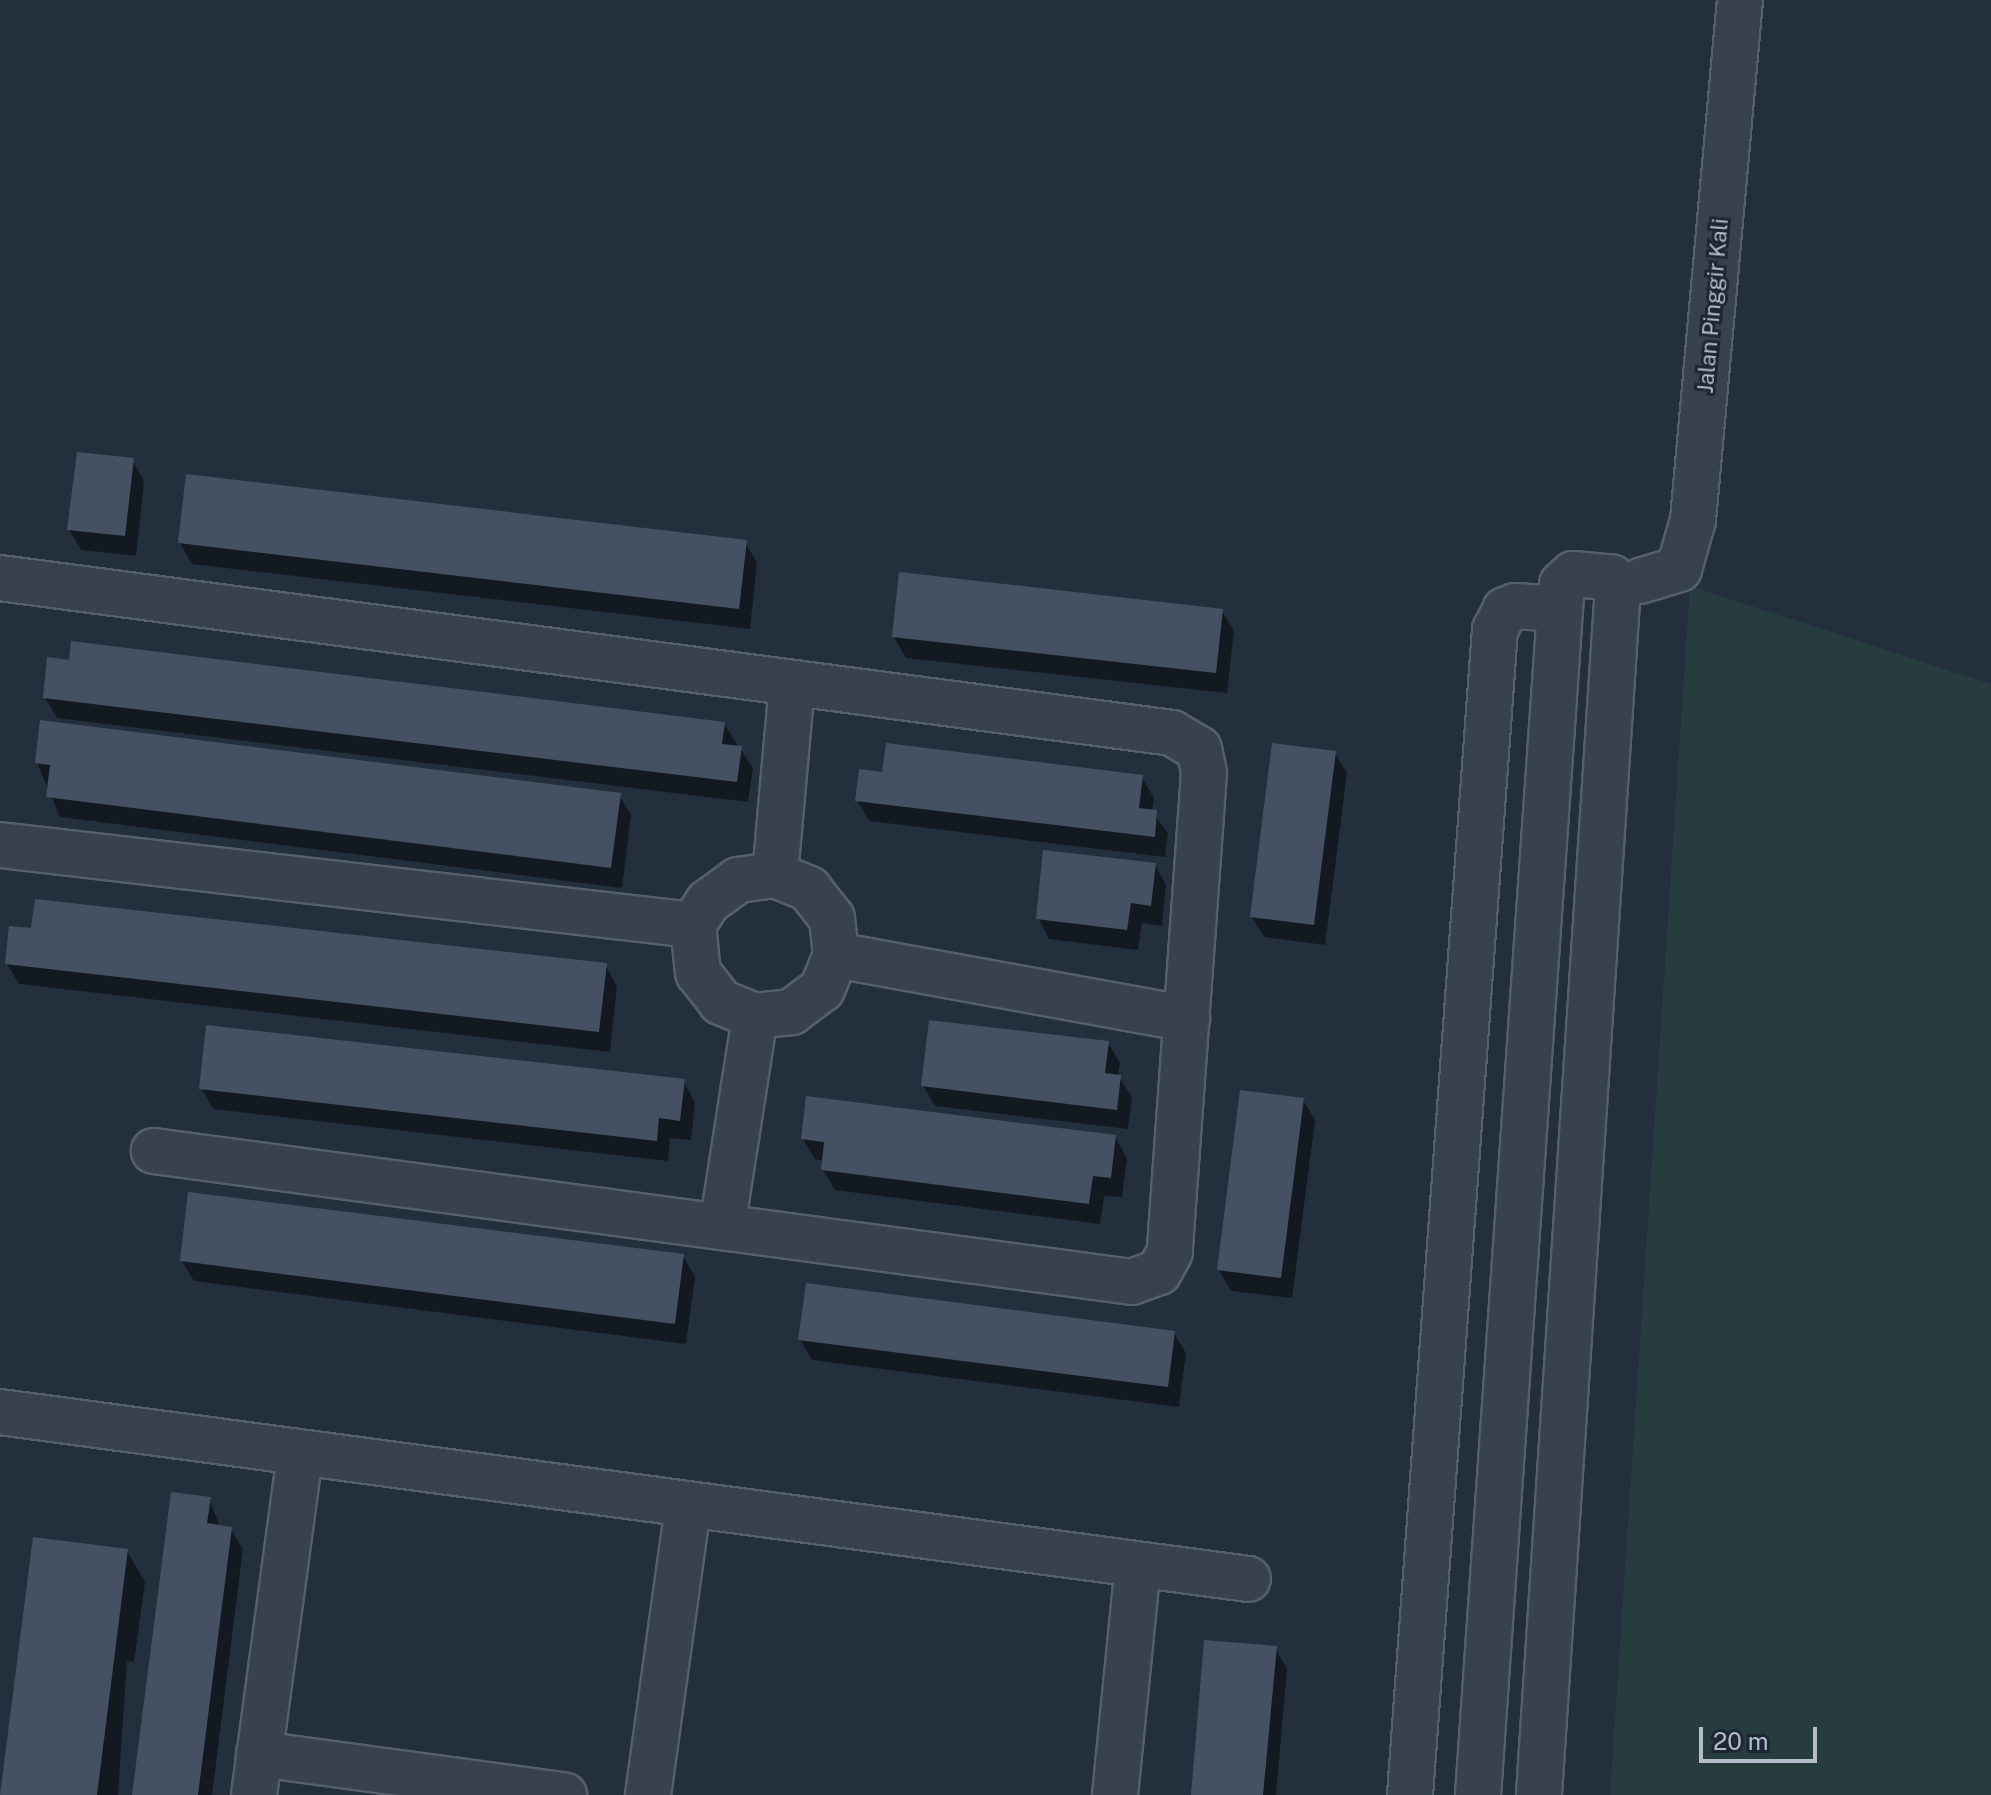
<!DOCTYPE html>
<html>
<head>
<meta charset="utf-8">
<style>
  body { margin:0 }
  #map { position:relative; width:1991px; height:1795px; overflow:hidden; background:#242f3e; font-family:"Public Sans",sans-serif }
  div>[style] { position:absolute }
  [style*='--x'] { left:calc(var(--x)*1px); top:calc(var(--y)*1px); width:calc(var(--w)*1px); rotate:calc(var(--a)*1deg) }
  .green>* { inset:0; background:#263c3f }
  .shadow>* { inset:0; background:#0007 }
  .building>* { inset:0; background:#455162 }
  .roads { filter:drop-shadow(2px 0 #565f6c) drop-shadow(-2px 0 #565f6c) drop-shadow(0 2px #565f6c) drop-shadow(0 -2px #565f6c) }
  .minor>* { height:44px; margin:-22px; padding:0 22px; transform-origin:22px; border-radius:22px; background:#38414e }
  span { translate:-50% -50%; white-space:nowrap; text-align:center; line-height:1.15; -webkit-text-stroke:6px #1d2633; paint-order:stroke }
  .street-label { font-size:22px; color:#b4bcc9 }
  .scale { position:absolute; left:1699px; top:1727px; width:118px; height:36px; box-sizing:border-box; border:4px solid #b4bcc9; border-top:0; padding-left:10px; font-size:24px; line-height:28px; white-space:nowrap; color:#b4bcc9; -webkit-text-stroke:6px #1d2633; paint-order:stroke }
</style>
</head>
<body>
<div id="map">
  <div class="green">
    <div style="clip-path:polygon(1690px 586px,1991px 684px,1991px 1795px,1610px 1795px)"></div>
  </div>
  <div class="shadow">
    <div style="clip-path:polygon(132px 460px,144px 481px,136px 556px,81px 550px,69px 529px)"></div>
    <div style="clip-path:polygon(745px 542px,757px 563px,750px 629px,192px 564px,180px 543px)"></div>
    <div style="clip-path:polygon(1222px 611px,1234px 631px,1227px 693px,906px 658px,894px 637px)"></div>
    <div style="clip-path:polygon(45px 697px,724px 724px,753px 768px,748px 802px,57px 718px)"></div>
    <div style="clip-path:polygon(1335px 753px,1347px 773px,1325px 945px,1264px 937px,1252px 917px)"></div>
    <div style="clip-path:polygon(37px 763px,619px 795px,631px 815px,622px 888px,60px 817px)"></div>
    <div style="clip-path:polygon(884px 774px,1142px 777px,1154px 798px,1152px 812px,1168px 833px,1165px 857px,869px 821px,857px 800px)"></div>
    <div style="clip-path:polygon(1155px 865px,1166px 885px,1162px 926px,1142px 923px,1138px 950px,1049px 939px,1038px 918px)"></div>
    <div style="clip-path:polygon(7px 964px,605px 965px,617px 986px,610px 1052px,19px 984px)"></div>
    <div style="clip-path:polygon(1108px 1043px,1120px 1063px,1118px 1076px,1132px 1097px,1128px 1129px,935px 1106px,923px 1085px)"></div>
    <div style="clip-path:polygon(683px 1081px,695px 1102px,691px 1140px,670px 1138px,668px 1161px,213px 1109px,201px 1088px)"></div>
    <div style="clip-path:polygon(1303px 1100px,1315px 1120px,1292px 1298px,1231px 1291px,1219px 1270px)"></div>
    <div style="clip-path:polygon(1115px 1137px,1127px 1158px,1122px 1197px,1104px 1196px,1100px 1224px,835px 1190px,823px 1170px,824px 1161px,815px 1159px,803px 1139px)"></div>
    <div style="clip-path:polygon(683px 1256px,695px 1277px,686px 1344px,194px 1281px,182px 1261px)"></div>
    <div style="clip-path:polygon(1174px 1333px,1186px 1353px,1179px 1407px,812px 1360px,800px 1340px)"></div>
    <div style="clip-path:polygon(209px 1499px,220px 1527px,231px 1529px,243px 1549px,212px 1795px,134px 1795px)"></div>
    <div style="clip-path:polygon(127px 1551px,145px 1582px,134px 1662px,127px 1661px,118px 1795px,2px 1795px)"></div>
    <div style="clip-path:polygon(1275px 1648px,1287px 1669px,1276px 1795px,1193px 1795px)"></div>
  </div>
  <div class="building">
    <div style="clip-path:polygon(77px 452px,134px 458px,125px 536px,67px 530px)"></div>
    <div style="clip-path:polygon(186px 474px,747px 540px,739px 609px,178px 543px)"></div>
    <div style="clip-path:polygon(899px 572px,1223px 609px,1216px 673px,892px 637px)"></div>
    <div style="clip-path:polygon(71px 641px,725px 722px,722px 744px,742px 746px,737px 782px,43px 698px,47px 657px,69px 660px)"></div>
    <div style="clip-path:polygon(40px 720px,621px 793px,611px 868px,46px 797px,50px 765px,35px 763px)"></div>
    <div style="clip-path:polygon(886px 743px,1143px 775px,1139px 808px,1157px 810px,1155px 837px,855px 801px,859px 769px,882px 772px)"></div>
    <div style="clip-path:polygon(1272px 743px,1336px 751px,1314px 925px,1250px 917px)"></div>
    <div style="clip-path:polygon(1043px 850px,1156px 863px,1151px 906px,1131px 903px,1127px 930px,1036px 919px)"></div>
    <div style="clip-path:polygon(35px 899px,607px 963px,599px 1032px,5px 964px,9px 926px,31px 928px)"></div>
    <div style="clip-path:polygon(929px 1020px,1109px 1041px,1105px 1073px,1121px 1075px,1117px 1110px,921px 1086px)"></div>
    <div style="clip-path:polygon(206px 1025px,685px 1079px,680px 1121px,659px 1118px,657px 1141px,199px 1089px)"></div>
    <div style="clip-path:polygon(1240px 1090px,1304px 1098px,1281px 1278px,1217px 1270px)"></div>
    <div style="clip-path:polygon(806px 1096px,1116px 1135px,1111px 1178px,1093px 1176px,1089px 1204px,821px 1170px,824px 1142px,801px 1139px)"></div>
    <div style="clip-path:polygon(188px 1192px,684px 1254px,675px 1324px,180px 1261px)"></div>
    <div style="clip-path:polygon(806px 1283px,1175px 1331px,1168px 1387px,798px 1340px)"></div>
    <div style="clip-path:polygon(171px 1492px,211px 1497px,207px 1523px,232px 1527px,198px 1795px,132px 1795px)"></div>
    <div style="clip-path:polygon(33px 1537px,128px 1549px,97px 1795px,0 1795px)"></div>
    <div style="clip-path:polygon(1204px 1640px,1277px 1646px,1263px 1795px,1191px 1795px)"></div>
  </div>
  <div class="roads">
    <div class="minor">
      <div style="--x:0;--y:578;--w:1182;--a:7.53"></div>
      <div style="--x:1172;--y:733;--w:31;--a:31"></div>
      <div style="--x:1199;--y:749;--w:25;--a:78"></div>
      <div style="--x:1204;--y:773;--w:480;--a:94.1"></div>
      <div style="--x:1170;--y:1252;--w:23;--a:119"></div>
      <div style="--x:1159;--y:1272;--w:29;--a:160"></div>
      <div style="--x:1132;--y:1282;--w:987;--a:-172.37"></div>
      <div style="--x:1640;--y:581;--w:41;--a:-17.1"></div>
      <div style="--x:1679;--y:569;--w:51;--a:-74.1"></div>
      <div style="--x:1693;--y:520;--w:522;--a:-84.84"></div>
      <div style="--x:0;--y:845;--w:698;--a:6.59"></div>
      <div style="--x:775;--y:875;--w:37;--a:22"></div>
      <div style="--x:809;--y:889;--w:37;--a:52"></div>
      <div style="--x:832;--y:918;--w:37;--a:84"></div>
      <div style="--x:836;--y:955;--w:37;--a:112"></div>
      <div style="--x:822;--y:989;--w:38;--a:143"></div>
      <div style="--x:792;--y:1012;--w:37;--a:174"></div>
      <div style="--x:755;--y:1016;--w:37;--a:-158"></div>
      <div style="--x:721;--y:1002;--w:37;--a:-128"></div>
      <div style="--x:698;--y:973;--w:48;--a:-95.9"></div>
      <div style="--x:693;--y:925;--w:27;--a:-57"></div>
      <div style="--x:708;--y:902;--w:37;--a:-36"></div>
      <div style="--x:738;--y:880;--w:37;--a:-8"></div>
      <div style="--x:775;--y:875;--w:192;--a:-84.9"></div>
      <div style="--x:836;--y:955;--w:357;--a:10.3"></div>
      <div style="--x:722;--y:1227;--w:214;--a:-81.1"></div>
      <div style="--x:0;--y:1412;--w:1259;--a:7.62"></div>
      <div style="--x:259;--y:1754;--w:308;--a:7.7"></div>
      <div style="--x:254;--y:1795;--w:344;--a:-82.3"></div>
      <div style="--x:648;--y:1795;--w:293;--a:-82.1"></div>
      <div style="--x:1115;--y:1795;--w:231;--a:-84.3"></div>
      <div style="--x:1410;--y:1795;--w:1168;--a:-85.83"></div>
      <div style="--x:1495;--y:630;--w:22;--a:-63"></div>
      <div style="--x:1505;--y:610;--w:11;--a:-22"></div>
      <div style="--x:1515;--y:606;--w:45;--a:3.8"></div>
      <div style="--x:1478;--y:1795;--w:1189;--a:-86.04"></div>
      <div style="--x:1560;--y:609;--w:25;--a:-85"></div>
      <div style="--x:1562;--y:584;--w:15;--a:-42"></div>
      <div style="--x:1573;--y:574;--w:38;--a:5"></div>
      <div style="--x:1611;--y:577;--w:11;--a:52"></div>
      <div style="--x:1618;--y:586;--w:1212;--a:93.74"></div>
    </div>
  </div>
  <div class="street-label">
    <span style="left:1713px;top:306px;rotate:-85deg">Jalan Pinggir Kali</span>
  </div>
  <div class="scale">20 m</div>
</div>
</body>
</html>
